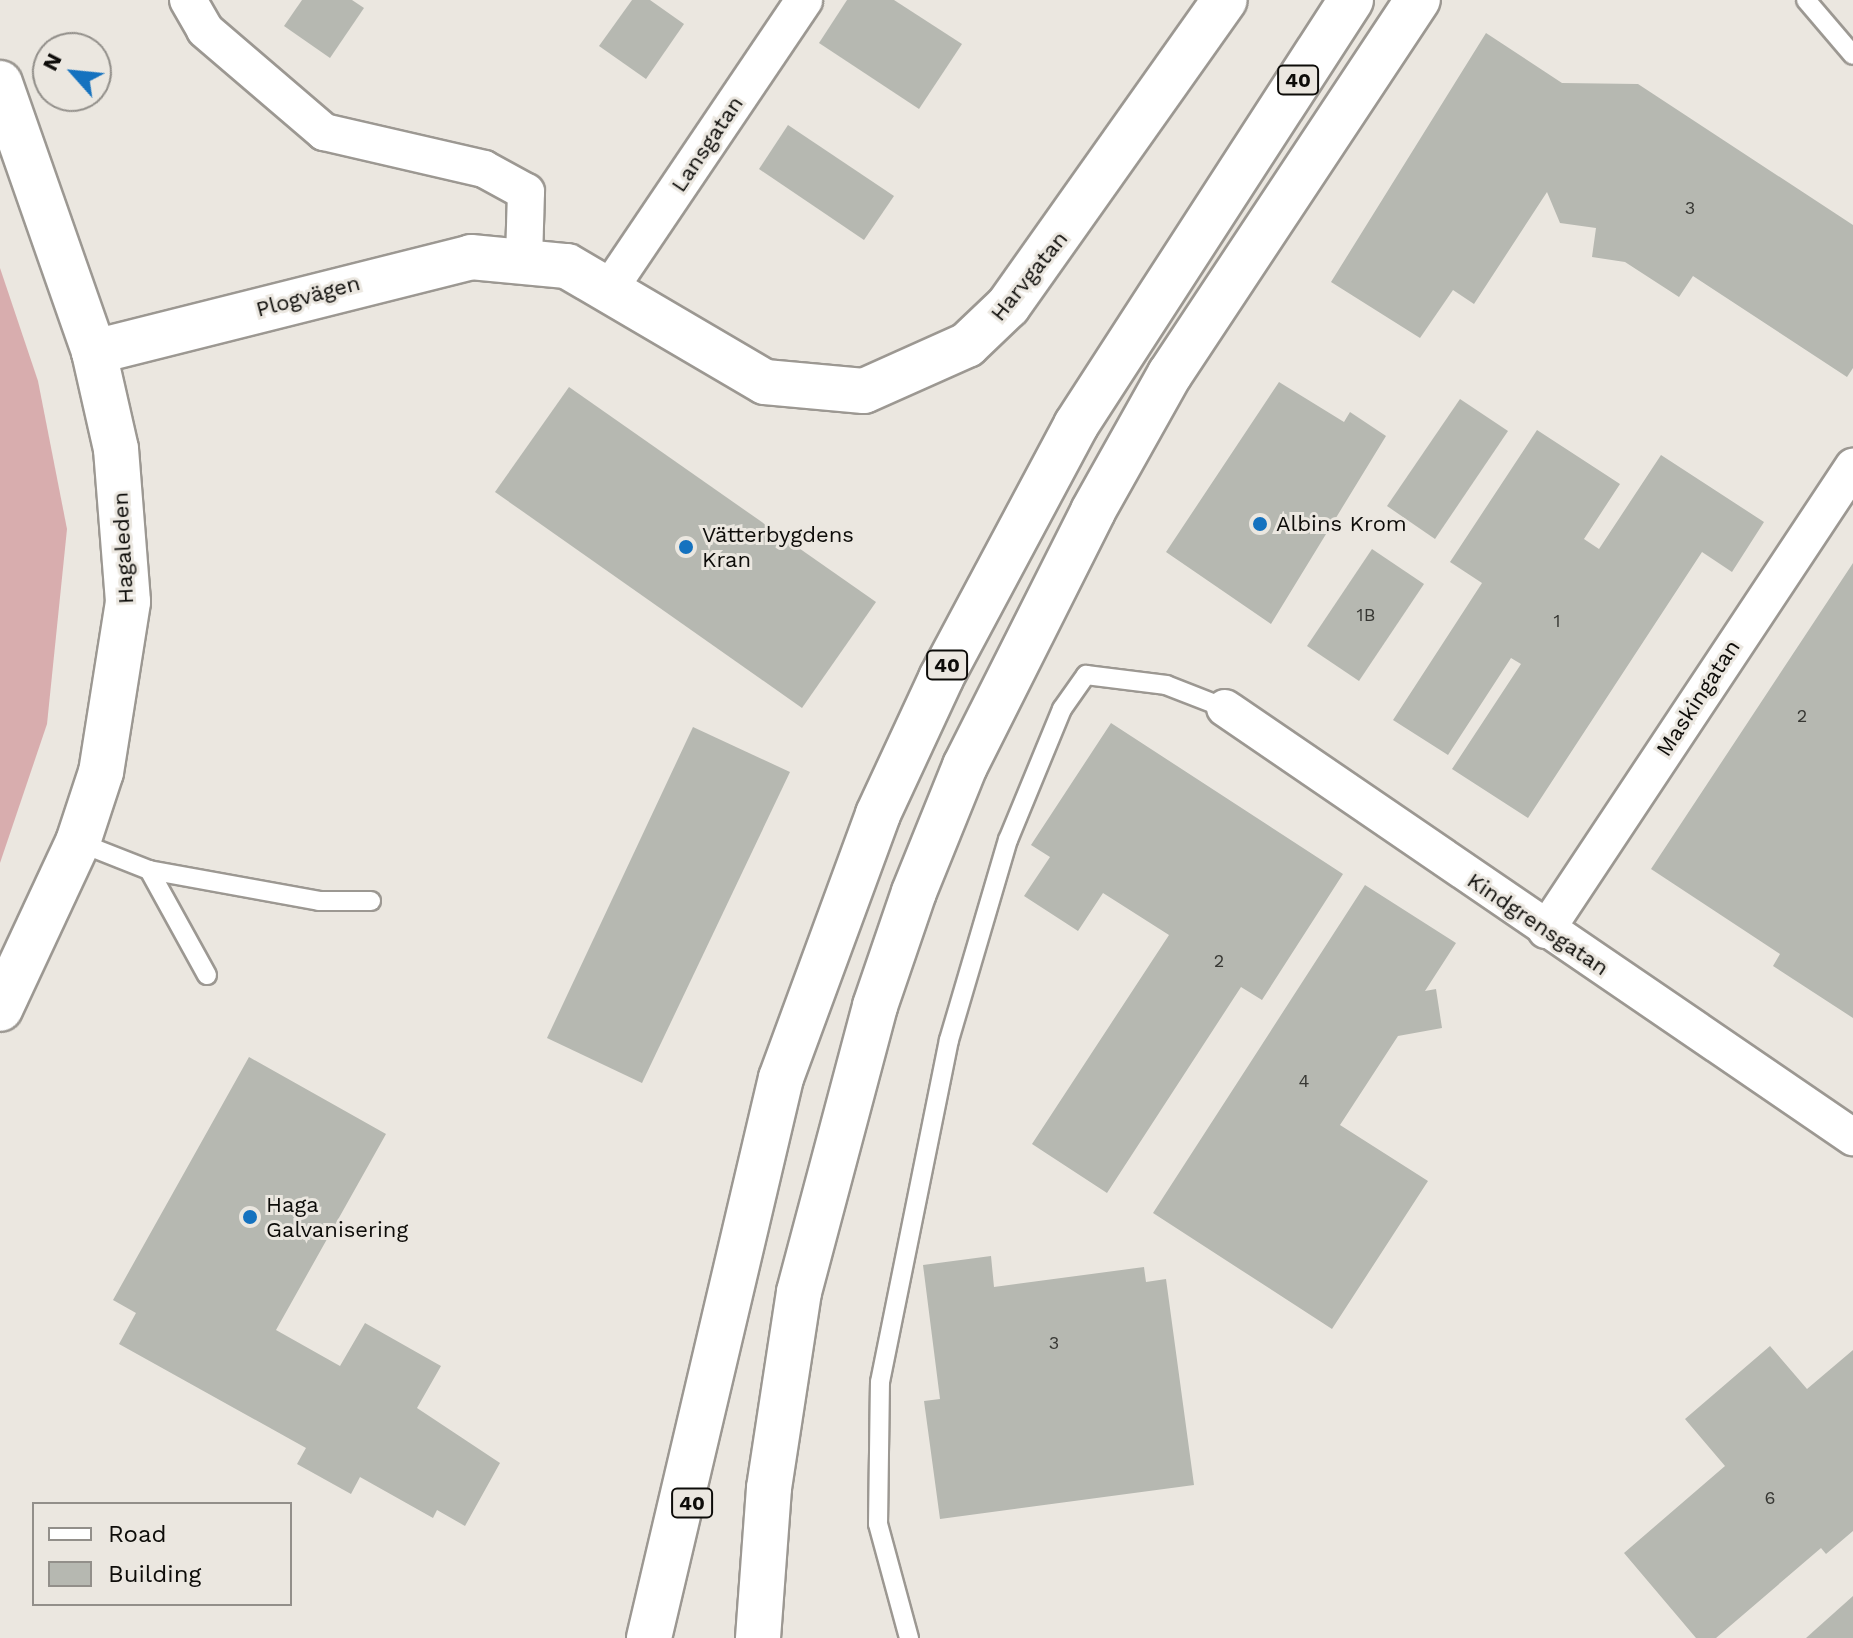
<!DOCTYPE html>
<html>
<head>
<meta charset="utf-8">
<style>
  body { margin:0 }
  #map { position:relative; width:1853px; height:1638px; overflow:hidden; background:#ebe7e0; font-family:"Work Sans",sans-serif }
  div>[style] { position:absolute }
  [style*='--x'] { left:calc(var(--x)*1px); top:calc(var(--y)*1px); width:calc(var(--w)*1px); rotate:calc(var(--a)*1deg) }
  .forest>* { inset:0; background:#d8adae }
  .building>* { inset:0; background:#b6b8b1 }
  .roads { filter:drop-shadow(2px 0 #9c9892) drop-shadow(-2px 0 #9c9892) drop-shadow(0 2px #9c9892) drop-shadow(0 -2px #9c9892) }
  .service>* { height:18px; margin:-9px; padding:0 9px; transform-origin:9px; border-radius:9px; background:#fff }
  .minor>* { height:36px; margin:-18px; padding:0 18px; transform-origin:18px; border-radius:18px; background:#fff }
  .tertiary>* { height:44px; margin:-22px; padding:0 22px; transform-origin:22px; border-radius:22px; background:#fff }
  .motorway>* { height:44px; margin:-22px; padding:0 22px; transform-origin:22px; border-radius:22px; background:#fff }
  .dots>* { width:22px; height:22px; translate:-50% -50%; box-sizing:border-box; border:4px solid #ebe7e0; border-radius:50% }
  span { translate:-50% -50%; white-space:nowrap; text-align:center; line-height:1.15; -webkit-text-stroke:6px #ebe7e0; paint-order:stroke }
  .number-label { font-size:18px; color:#373733 }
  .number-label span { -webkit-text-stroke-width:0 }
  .shield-label span { padding:2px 6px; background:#ebe7e0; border:2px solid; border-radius:6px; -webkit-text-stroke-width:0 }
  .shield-label { font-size:20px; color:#0d0c09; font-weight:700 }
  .street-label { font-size:22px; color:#0d0c09 }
  .poi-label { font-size:22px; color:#0d0c09 }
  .left { translate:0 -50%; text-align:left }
  .legend { position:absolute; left:32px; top:1502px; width:260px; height:104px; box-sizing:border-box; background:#ebe7e0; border:2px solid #928f8a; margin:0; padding:10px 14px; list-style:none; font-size:24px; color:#0d0c09 }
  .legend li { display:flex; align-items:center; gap:16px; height:40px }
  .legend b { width:40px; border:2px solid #928f8a }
  .north { position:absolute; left:32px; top:32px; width:80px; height:80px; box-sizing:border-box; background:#ebe7e0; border:2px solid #928f8a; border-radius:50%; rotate:297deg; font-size:22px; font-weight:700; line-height:32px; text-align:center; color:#0d0c09 }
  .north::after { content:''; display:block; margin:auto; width:28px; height:36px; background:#1572bf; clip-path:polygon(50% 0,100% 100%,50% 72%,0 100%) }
</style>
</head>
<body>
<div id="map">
  <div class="forest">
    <div style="clip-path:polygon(0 268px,38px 381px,67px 529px,47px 724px,0 863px)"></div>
  </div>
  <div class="building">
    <div style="clip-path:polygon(302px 0,352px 0,364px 8px,330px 58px,284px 26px)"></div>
    <div style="clip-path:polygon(632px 0,650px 0,684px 24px,646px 79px,599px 46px)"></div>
    <div style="clip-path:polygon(847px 0,894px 0,962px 44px,919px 109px,819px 43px)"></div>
    <div style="clip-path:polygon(1486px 33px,1562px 83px,1638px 84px,1853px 225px,1853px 368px,1847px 377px,1693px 276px,1679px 297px,1625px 262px,1592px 257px,1596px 228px,1560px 223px,1547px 192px,1474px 304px,1453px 290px,1420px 338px,1331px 282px)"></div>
    <div style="clip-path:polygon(788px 125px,894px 196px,864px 240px,759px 169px)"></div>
    <div style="clip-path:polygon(1279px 382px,1344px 422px,1350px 412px,1386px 436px,1271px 624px,1166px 552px)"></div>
    <div style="clip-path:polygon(569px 387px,876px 602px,802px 708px,495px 492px)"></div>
    <div style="clip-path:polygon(1460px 399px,1508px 431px,1435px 539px,1387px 506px)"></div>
    <div style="clip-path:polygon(1537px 430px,1620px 484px,1584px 539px,1599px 549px,1661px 455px,1764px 522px,1732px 572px,1702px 552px,1528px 818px,1452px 769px,1521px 664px,1511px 658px,1448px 755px,1393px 720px,1482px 583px,1450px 562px)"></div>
    <div style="clip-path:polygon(1372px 549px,1424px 584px,1359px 681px,1307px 646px)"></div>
    <div style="clip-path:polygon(1853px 563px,1853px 1018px,1773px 966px,1780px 954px,1651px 869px)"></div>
    <div style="clip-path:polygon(1111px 723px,1343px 874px,1262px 1000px,1241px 987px,1107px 1193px,1032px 1144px,1169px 935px,1103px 893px,1078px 931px,1024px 896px,1050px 857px,1031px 845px)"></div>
    <div style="clip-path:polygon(693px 727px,790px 772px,642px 1083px,547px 1038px)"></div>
    <div style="clip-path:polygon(1365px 885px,1456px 943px,1425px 991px,1436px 989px,1442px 1028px,1398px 1036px,1340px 1125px,1428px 1181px,1332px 1329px,1153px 1213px)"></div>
    <div style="clip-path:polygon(249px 1057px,386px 1134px,276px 1330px,340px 1366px,365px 1323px,441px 1366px,417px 1408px,500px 1463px,465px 1526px,437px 1510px,433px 1518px,360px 1477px,351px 1494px,297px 1464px,306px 1448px,119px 1344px,136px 1313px,113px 1300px)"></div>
    <div style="clip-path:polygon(991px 1256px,994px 1287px,1144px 1267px,1146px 1282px,1166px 1279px,1194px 1485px,940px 1519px,924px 1401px,940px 1399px,923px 1265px)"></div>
    <div style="clip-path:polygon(1770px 1346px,1807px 1389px,1853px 1350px,1853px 1531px,1826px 1554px,1821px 1548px,1716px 1638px,1696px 1638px,1624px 1553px,1725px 1466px,1685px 1419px)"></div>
    <div style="clip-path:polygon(1853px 1596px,1853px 1638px,1806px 1638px)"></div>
  </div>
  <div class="roads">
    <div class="service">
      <div style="--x:1806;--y:0;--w:72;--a:49.5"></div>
      <div style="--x:78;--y:842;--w:76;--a:21.5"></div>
      <div style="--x:149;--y:870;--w:120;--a:61.1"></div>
      <div style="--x:149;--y:870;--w:173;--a:10.3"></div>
      <div style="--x:319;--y:901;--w:52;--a:0"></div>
      <div style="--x:909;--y:1638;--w:118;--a:-105.2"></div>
      <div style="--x:878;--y:1524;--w:142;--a:-89.2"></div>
      <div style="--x:880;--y:1382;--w:349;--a:-78.6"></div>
      <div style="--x:949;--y:1040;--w:209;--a:-73.6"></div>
      <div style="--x:1008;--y:840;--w:142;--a:-67.6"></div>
      <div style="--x:1062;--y:709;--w:42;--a:-54.8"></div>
      <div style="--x:1086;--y:675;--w:81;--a:7.1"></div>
      <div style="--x:1166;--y:685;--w:63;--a:21.3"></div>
    </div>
    <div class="minor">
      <div style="--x:188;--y:0;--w:34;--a:60"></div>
      <div style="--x:205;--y:30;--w:157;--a:40.6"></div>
      <div style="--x:324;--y:132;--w:164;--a:13"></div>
      <div style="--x:484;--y:169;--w:48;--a:28.7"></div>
      <div style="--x:526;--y:192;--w:68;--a:91.7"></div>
      <div style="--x:610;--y:288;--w:347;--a:-56"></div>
      <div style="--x:1225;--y:708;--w:761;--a:34.34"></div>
      <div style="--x:1546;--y:930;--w:556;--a:-56.45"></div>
    </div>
    <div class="tertiary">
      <div style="--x:0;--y:83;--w:285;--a:70.7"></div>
      <div style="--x:94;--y:352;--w:99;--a:77.2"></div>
      <div style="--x:116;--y:449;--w:153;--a:85.5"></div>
      <div style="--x:128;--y:602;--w:172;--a:99"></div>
      <div style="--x:101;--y:772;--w:74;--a:108.2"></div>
      <div style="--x:78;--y:842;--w:184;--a:115"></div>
      <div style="--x:94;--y:352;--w:389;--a:-14.1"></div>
      <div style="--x:471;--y:257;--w:96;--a:5.4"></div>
      <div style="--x:567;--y:266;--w:229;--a:30.4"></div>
      <div style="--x:765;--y:382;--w:99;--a:5.2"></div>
      <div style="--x:864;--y:391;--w:113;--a:-24.1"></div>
      <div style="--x:967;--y:345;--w:57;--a:-43.6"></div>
      <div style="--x:1008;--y:306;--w:375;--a:-54.7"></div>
    </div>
    <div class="motorway">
      <div style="--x:649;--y:1638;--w:575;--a:-76.74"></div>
      <div style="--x:781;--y:1078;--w:281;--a:-69.8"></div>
      <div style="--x:878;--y:814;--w:150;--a:-65.1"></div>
      <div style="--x:941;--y:678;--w:287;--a:-61.9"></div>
      <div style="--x:1076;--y:425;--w:506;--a:-57.09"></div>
      <div style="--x:758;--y:1638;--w:150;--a:-85.8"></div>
      <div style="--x:769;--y:1488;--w:198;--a:-81.3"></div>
      <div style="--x:799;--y:1292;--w:296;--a:-75.1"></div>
      <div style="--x:875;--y:1006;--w:120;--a:-71.1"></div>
      <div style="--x:914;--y:892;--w:136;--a:-68"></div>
      <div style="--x:965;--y:766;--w:285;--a:-63.3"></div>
      <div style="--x:1093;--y:511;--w:157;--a:-60.7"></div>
      <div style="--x:1170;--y:374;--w:449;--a:-56.5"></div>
    </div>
  </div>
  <div class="dots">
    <div style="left:1260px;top:524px;background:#1572bf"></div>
    <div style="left:686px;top:547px;background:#1572bf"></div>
    <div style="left:250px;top:1217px;background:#1572bf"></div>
  </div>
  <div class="number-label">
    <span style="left:1690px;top:208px">3</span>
    <span style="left:1366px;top:615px">1B</span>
    <span style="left:1557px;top:621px">1</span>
    <span style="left:1802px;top:716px">2</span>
    <span style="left:1219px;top:961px">2</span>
    <span style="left:1304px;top:1081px">4</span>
    <span style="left:1054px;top:1343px">3</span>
    <span style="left:1770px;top:1498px">6</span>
  </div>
  <div class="shield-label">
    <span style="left:1298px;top:80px">40</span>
    <span style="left:947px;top:665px">40</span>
    <span style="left:692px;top:1503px">40</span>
  </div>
  <div class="street-label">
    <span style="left:707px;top:144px;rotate:-56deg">Lansgatan</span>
    <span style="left:1029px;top:276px;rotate:-51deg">Harvgatan</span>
    <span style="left:308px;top:296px;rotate:-15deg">Plogvägen</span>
    <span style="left:123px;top:548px;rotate:-93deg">Hagaleden</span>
    <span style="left:1698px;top:698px;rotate:-57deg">Maskingatan</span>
    <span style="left:1538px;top:924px;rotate:34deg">Kindgrensgatan</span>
  </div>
  <div class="poi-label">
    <span class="left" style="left:1276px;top:524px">Albins Krom</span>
    <span class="left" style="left:702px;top:547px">Vätterbygdens<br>Kran</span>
    <span class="left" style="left:266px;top:1217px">Haga<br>Galvanisering</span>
  </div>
  <ul class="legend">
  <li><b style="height:10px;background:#fff"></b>Road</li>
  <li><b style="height:22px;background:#b6b8b1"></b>Building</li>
  </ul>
  <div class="north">N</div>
</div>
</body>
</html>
